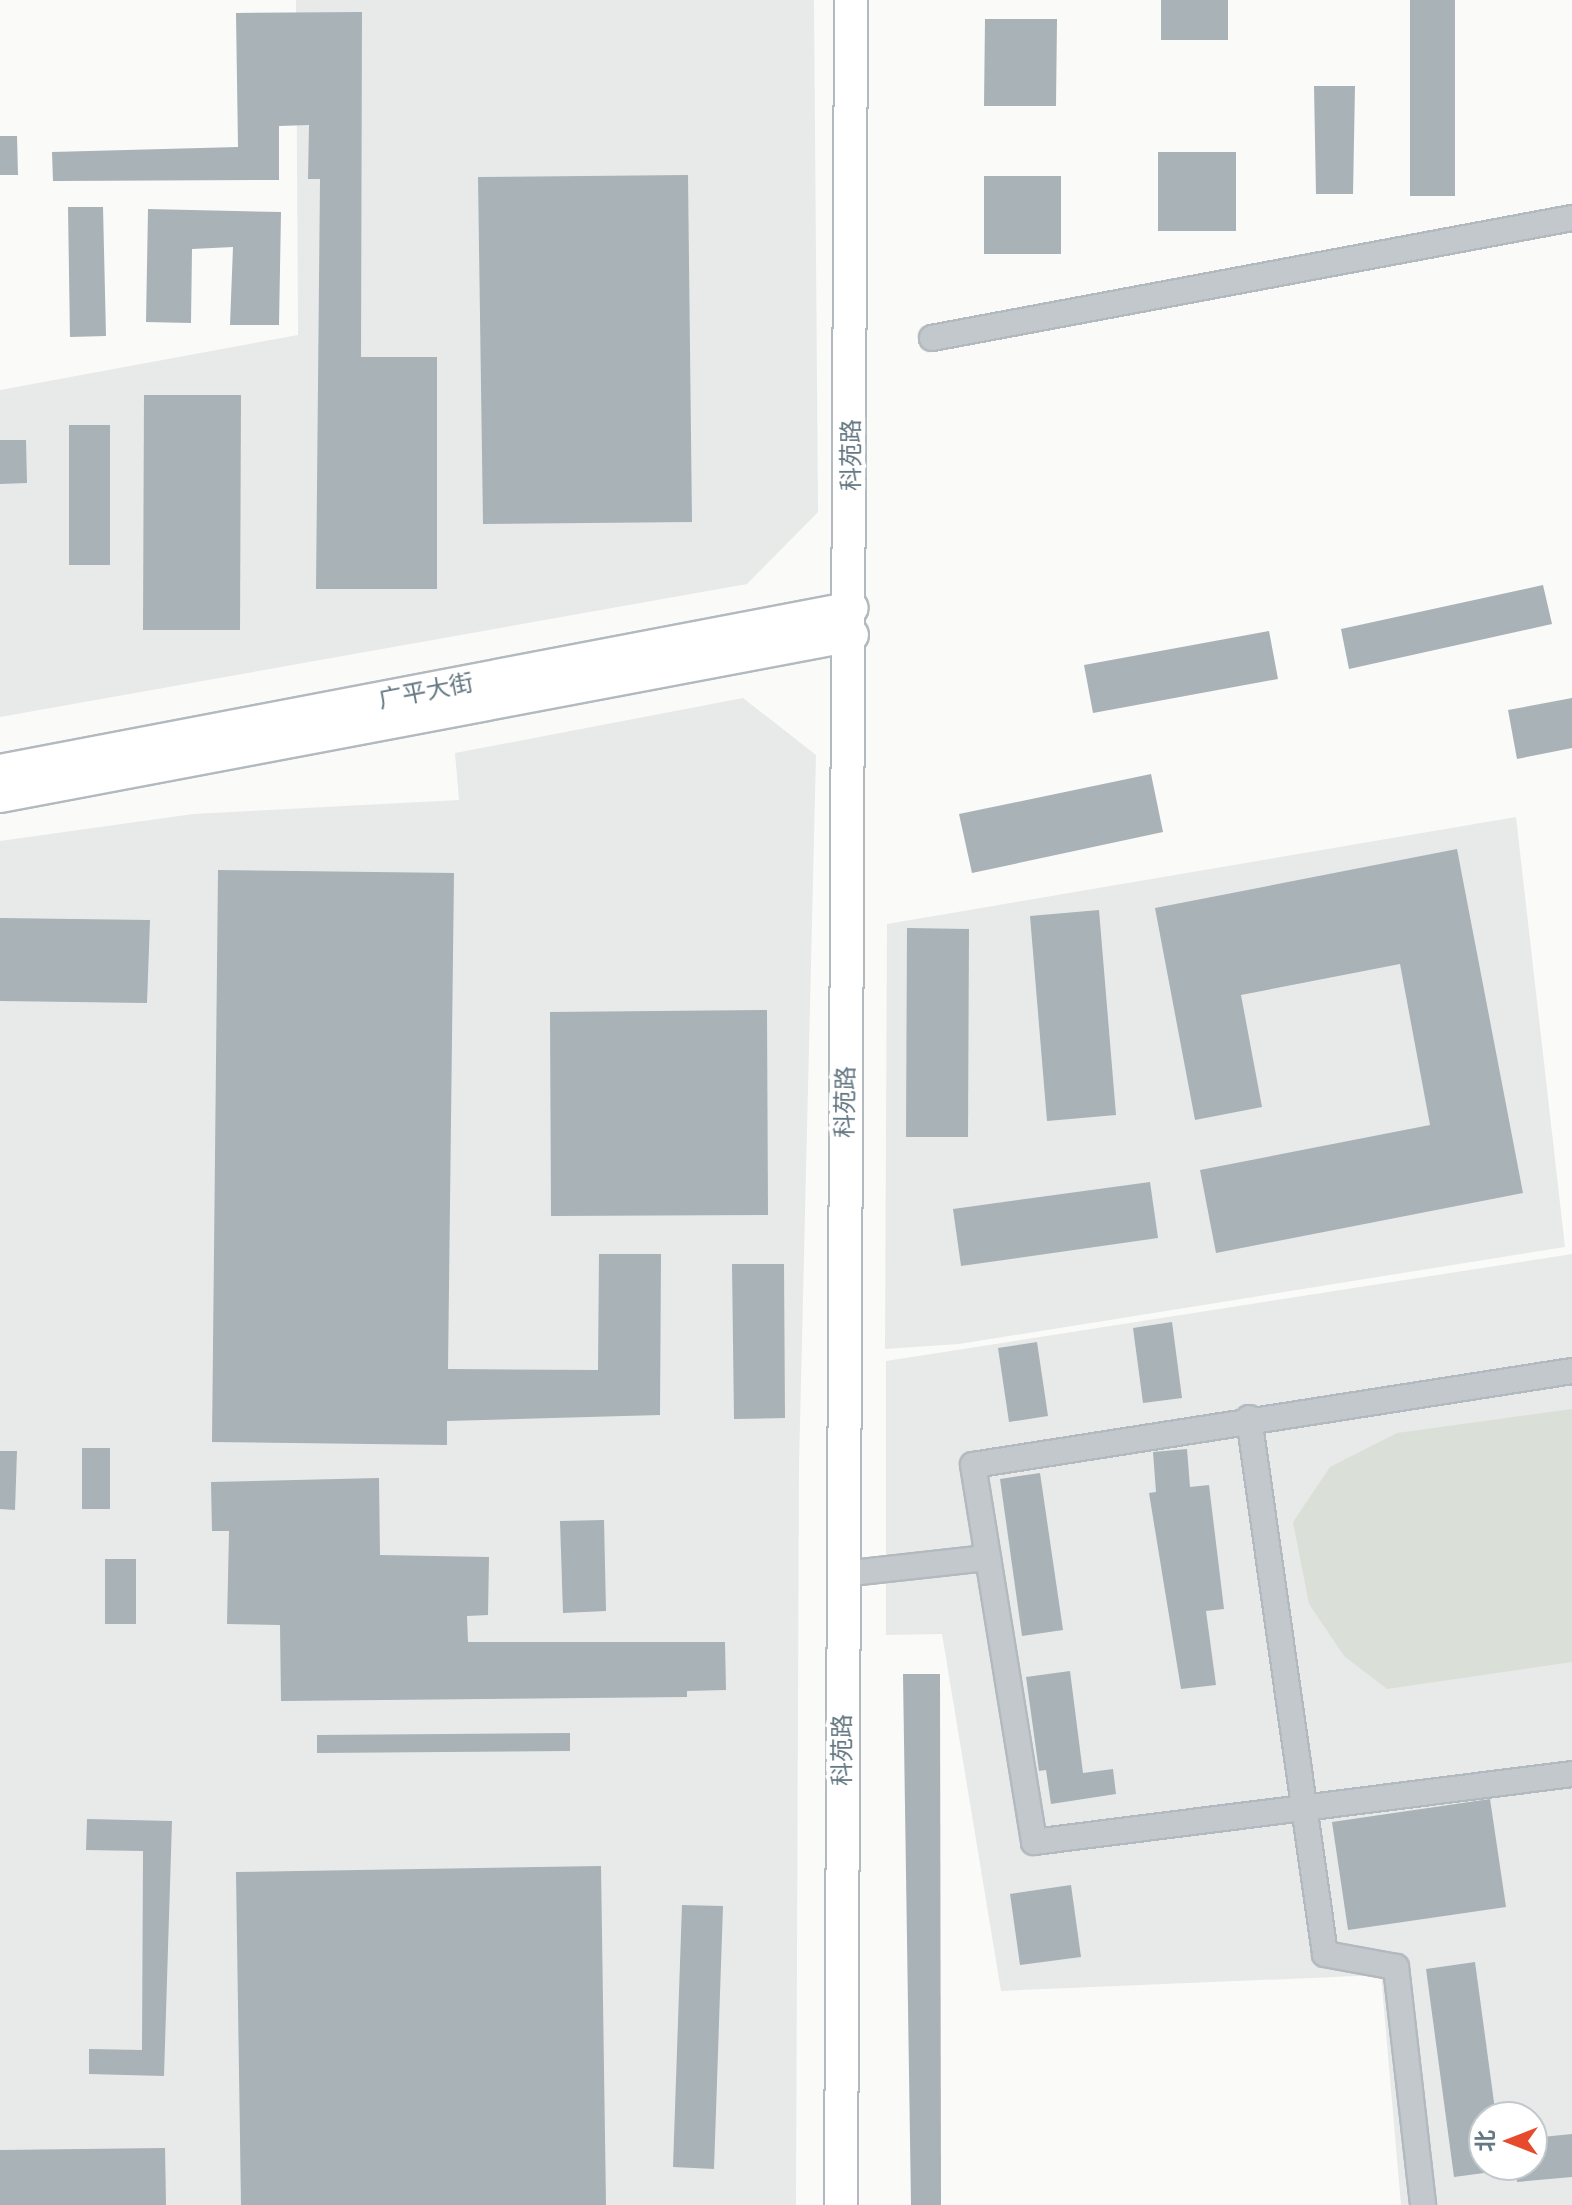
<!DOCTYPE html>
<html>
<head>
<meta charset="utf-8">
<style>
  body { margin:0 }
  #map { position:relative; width:1572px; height:2205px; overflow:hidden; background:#fafaf8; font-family:Helvetica,"Noto Sans SC",sans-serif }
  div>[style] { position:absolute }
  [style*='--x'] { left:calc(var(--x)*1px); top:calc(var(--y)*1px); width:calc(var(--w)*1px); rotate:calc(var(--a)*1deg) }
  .built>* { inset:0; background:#e8eae9 }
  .green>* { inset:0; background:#dadfd7 }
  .building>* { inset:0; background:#a8b2b7 }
  .roads { filter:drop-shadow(2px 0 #b3babf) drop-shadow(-2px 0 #b3babf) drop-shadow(0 2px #b3babf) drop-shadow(0 -2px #b3babf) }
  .street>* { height:24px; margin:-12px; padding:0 12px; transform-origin:12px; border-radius:12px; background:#c3c8cc }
  .secondary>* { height:32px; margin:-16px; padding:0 16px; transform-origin:16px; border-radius:16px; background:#fff }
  span { translate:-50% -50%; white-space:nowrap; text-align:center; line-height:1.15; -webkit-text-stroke:8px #fff; paint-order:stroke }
  .street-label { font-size:24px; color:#657883 }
  .north { position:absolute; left:1468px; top:2101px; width:80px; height:80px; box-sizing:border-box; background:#fff; border:2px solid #c1c9cd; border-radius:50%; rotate:270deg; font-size:22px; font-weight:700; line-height:32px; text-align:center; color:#657883 }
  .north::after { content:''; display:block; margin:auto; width:28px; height:36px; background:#e54b2c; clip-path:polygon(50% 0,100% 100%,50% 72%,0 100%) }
</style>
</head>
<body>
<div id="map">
  <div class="built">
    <div style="clip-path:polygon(296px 0,814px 0,818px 512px,747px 584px,0 717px,0 390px,298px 335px)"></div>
    <div style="clip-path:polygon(743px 698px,816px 755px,799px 1465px,796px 2205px,0 2205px,0 841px,193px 814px,459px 800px,455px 753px)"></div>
    <div style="clip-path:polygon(1516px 817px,1565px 1247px,959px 1344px,885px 1349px,887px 924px)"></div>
    <div style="clip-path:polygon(evenodd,1572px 1254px,1572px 2205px,1401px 2205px,1381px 1975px,1001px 1991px,942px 1634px,886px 1635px,886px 1361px,1572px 1254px,1484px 2117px,1532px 2117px,1532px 2165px,1484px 2165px,1484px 2117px)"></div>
  </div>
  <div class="green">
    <div style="clip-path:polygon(1572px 1409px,1572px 1662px,1387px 1689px,1344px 1656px,1309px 1604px,1293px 1522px,1330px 1467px,1397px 1433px)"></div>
  </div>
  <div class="building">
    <div style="clip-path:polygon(1161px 0,1228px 0,1228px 40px,1161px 40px)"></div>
    <div style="clip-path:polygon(1410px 0,1455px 0,1455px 196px,1410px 196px)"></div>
    <div style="clip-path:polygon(362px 12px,361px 357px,437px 357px,437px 589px,316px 589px,320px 179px,308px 179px,309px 125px,279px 126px,279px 180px,53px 181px,52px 152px,238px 147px,236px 13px)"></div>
    <div style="clip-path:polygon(985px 19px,1057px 19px,1056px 106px,984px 106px)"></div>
    <div style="clip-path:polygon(1314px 86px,1355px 86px,1353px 194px,1316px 194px)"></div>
    <div style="clip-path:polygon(0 136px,17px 136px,18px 175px,0 175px)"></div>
    <div style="clip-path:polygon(1158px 152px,1236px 152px,1236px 231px,1158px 231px)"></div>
    <div style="clip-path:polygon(688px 175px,692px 522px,483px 524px,478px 177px)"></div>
    <div style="clip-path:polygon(984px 176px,1061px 176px,1061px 254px,984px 254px)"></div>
    <div style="clip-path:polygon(68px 207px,103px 207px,106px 336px,70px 337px)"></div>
    <div style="clip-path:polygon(148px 209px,281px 212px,279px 325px,230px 325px,233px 247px,192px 249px,191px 323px,146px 322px)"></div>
    <div style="clip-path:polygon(144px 395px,241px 395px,240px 630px,143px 630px)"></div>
    <div style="clip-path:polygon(69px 425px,110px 425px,110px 565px,69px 565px)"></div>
    <div style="clip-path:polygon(0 440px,26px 440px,27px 483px,0 484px)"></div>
    <div style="clip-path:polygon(1543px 585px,1552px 624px,1349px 669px,1341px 629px)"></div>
    <div style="clip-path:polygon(1269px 631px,1278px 679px,1093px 713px,1084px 665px)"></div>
    <div style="clip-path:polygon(1572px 698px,1572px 748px,1517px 759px,1508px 710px)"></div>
    <div style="clip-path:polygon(1151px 774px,1163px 832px,972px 873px,959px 814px)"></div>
    <div style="clip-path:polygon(1457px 849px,1523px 1193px,1216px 1253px,1200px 1170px,1430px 1125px,1400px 964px,1241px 995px,1262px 1107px,1195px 1120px,1155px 908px)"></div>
    <div style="clip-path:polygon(218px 870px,454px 873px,448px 1369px,598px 1370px,599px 1254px,661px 1254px,660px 1415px,447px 1421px,447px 1445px,212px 1442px)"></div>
    <div style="clip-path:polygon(1099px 910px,1116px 1115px,1047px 1121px,1030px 916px)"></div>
    <div style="clip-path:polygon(0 918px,150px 920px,147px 1003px,0 1001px)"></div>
    <div style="clip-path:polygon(907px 928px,969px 929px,968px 1137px,906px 1137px)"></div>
    <div style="clip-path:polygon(767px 1010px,768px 1215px,551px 1216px,550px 1012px)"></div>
    <div style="clip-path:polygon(1150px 1182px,1158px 1238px,961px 1266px,953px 1209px)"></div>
    <div style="clip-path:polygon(732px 1264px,784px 1264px,785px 1418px,734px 1419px)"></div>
    <div style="clip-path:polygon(1172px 1322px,1182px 1398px,1143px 1403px,1133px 1328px)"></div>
    <div style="clip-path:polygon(1037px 1342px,1048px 1416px,1009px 1422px,998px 1348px)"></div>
    <div style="clip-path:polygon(82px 1448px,110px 1448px,110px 1509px,82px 1509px)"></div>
    <div style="clip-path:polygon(1187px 1449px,1190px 1487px,1209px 1485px,1224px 1609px,1206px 1611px,1216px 1685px,1181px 1689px,1149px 1493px,1156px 1492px,1153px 1452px)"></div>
    <div style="clip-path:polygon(0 1451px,17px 1451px,15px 1510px,0 1509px)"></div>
    <div style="clip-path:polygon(1040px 1473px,1063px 1630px,1022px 1636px,1000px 1479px)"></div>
    <div style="clip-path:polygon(379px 1478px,380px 1555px,489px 1557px,488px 1615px,467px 1616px,468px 1642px,725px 1642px,726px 1690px,687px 1691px,687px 1697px,281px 1701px,280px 1625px,227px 1624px,229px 1531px,212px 1531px,211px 1482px)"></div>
    <div style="clip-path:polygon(604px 1520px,606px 1611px,563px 1613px,560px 1521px)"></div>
    <div style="clip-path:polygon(105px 1559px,136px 1559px,136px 1624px,105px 1624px)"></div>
    <div style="clip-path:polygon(1070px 1671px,1083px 1773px,1113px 1769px,1116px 1794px,1051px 1804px,1046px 1770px,1039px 1771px,1026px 1677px)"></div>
    <div style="clip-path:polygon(903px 1674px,940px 1674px,941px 2205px,911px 2205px)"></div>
    <div style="clip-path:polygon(570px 1733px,570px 1751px,317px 1753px,317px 1735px)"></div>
    <div style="clip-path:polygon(1490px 1799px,1506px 1907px,1348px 1930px,1332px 1822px)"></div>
    <div style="clip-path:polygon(87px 1819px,172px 1821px,164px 2076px,89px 2074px,89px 2049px,142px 2050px,143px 1851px,86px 1850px)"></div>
    <div style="clip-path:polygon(601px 1866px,606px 2205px,241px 2205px,236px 1872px)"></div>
    <div style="clip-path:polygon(1071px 1885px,1081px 1957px,1020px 1965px,1010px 1894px)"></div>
    <div style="clip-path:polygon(682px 1905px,723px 1906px,714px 2169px,673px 2167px)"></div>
    <div style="clip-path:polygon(1475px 1962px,1496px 2117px,1484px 2117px,1484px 2173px,1454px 2177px,1426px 1969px)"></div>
    <div style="clip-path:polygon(1572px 2134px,1572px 2177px,1517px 2182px,1515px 2165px,1532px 2165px,1532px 2138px)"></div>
    <div style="clip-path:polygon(165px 2148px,166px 2205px,0 2205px,0 2150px)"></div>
  </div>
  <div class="roads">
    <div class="street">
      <div style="--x:932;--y:338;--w:651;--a:-10.62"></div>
      <div style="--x:1572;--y:1371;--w:606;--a:171.08"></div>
      <div style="--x:973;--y:1465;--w:382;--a:80.8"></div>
      <div style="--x:1034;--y:1842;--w:542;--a:-7.2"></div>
      <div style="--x:1249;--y:1418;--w:541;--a:81.93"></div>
      <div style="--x:1325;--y:1954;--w:72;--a:10.4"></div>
      <div style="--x:1396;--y:1967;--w:240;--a:83.5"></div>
      <div style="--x:842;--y:1574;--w:147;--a:-6.3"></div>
    </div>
    <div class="secondary">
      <div style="--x:0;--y:771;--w:867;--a:-10.83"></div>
      <div style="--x:0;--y:796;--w:867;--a:-10.7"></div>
      <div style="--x:841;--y:2205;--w:2205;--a:-89.74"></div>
    </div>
  </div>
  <div class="street-label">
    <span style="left:851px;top:455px;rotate:-90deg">科苑路</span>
    <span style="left:426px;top:691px;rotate:-11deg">广平大街</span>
    <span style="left:845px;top:1102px;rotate:-89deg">科苑路</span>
    <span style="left:842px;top:1750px;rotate:-90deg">科苑路</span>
  </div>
  <div class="north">北</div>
</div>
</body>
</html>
